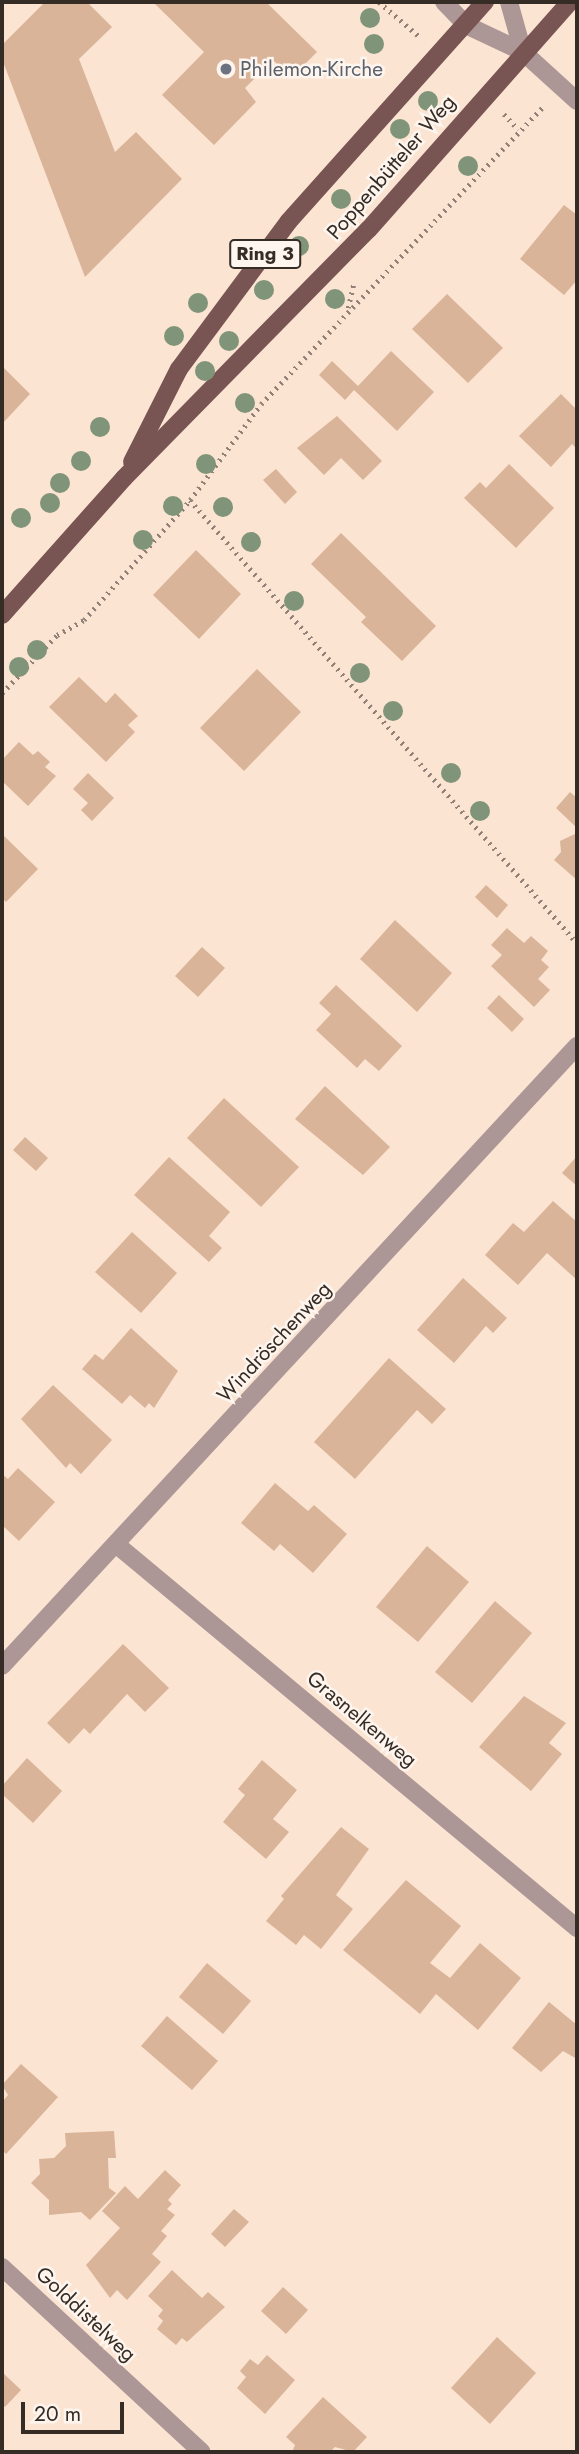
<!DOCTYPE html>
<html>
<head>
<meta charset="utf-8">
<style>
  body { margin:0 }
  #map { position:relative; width:579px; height:2454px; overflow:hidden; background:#fce4d3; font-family:Jost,sans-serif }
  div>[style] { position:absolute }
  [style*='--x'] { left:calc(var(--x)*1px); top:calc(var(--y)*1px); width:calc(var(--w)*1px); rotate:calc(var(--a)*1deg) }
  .building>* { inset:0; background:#d9b498 }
  .path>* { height:4.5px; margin-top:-2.25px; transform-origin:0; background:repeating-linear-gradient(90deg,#918176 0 2px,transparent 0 7px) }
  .minor>* { height:18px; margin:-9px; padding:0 9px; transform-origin:9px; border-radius:9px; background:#ad9796 }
  .major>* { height:18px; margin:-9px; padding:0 9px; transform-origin:9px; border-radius:9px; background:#785452 }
  .trees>* { width:20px; height:20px; margin:-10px; border-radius:50%; background:#7f9478 }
  .dots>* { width:19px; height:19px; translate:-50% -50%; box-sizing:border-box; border:4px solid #fef5ee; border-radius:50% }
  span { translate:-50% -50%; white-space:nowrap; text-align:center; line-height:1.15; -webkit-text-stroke:5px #fef5ee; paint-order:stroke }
  .shield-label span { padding:2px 5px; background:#fef5ee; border:2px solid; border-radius:5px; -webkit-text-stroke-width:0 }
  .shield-label { font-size:19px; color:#352c25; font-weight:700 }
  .worship-label { font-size:21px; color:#5b616d }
  .left { translate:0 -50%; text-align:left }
  .street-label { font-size:21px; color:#352c25 }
  .frame { position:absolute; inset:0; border:4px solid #352c25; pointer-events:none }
  .scale { position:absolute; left:21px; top:2402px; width:103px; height:32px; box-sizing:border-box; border:4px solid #352c25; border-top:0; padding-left:9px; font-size:21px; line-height:24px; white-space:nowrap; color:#352c25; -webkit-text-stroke:5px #fef5ee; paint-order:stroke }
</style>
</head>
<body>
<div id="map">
  <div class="building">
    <div style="clip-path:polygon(45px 2px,87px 2px,112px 27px,79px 59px,115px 152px,136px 132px,182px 179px,85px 277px,2px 59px,2px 45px)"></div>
    <div style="clip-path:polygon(153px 2px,266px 2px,317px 52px,291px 78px,273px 60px,245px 88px,256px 102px,214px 145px,162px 95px,204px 52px)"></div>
    <div style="clip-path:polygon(564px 205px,577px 215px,577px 280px,564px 295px,520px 259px)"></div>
    <div style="clip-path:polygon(447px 294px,503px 348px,468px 383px,412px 329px)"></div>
    <div style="clip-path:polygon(391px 351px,434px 392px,397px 431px,354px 390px,345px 400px,319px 375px,332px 361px,358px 386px)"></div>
    <div style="clip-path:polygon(2px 366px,30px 394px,2px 424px)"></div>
    <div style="clip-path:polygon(561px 394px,577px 410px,577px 449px,572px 444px,551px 467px,519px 436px)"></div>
    <div style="clip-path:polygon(337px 416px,382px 461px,363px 480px,341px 458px,324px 475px,297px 448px)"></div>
    <div style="clip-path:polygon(509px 464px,554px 508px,516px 548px,464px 498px,480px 482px,486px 488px)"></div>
    <div style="clip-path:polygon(276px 469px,297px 492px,285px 504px,263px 480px)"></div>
    <div style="clip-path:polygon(341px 533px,436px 626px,402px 661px,361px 622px,366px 617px,311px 564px)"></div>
    <div style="clip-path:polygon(196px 550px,241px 594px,199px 639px,153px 595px)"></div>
    <div style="clip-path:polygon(257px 669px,301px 712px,244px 771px,200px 728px)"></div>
    <div style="clip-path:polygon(79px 677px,106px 703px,115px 693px,138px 716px,128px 725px,135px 732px,106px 762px,49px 707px)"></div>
    <div style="clip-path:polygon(19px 742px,33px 755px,38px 751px,50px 762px,45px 767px,56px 776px,28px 806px,2px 781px,2px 760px)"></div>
    <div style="clip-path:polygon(88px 773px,114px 798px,92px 821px,81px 810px,88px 803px,73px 789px)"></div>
    <div style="clip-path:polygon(570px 792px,577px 798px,577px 828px,556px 808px)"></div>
    <div style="clip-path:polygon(577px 833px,577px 880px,554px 860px,561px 852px,560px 841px)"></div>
    <div style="clip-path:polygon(2px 834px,38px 869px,6px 902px,2px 898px)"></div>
    <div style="clip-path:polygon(486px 885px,508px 905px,497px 918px,475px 897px)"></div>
    <div style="clip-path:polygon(395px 920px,452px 973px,417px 1012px,360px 959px)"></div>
    <div style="clip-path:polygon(507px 928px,524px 943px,531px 936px,548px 951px,541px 960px,549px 967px,538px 979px,550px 990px,534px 1007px,491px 966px,502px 955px,491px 945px)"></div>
    <div style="clip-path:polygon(202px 947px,225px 968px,198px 997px,175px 976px)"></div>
    <div style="clip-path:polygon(336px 985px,402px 1046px,379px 1071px,365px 1059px,357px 1068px,316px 1030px,331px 1014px,319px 1003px)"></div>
    <div style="clip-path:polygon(499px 995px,524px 1019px,512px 1032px,487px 1008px)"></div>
    <div style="clip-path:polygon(325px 1086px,390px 1147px,363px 1175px,295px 1119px)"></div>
    <div style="clip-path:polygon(224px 1098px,299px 1167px,261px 1207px,187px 1138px)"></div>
    <div style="clip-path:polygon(25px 1137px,48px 1158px,36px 1171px,13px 1150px)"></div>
    <div style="clip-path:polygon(577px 1156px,577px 1186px,562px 1173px)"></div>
    <div style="clip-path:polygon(169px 1157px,230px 1212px,209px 1236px,222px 1248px,209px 1262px,134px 1195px)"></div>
    <div style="clip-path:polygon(553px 1201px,577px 1222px,577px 1280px,547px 1253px,518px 1285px,485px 1255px,513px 1223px,524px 1232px)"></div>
    <div style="clip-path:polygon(132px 1232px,177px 1273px,141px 1313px,95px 1272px)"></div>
    <div style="clip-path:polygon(463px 1278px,507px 1318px,493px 1333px,486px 1326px,454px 1363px,417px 1330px)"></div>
    <div style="clip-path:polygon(131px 1328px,178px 1371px,154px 1408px,149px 1403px,145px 1408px,130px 1395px,122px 1404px,82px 1369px,95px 1354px,103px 1360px)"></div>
    <div style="clip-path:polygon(389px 1358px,446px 1409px,432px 1424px,417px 1410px,355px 1479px,314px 1442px)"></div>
    <div style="clip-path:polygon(53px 1385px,112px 1440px,81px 1474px,70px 1463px,66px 1468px,21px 1419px)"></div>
    <div style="clip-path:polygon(18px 1468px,55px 1502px,19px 1541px,2px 1525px,2px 1474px,8px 1479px)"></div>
    <div style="clip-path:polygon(275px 1483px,308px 1511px,314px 1505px,347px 1534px,313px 1573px,280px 1544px,274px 1551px,241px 1523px)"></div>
    <div style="clip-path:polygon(427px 1546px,469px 1582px,418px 1642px,376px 1607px)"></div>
    <div style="clip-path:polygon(495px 1601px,532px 1633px,472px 1703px,435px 1672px)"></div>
    <div style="clip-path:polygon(123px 1644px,169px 1688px,145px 1712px,127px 1694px,90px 1734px,84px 1728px,69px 1744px,47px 1723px)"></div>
    <div style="clip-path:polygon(524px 1696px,566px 1723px,549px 1743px,562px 1754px,531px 1791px,479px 1747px)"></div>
    <div style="clip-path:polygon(27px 1758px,62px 1791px,33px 1823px,2px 1794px,2px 1786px)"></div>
    <div style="clip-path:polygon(262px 1760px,297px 1790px,273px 1819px,289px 1832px,266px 1859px,223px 1822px,245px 1795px,238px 1789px)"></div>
    <div style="clip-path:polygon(341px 1827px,369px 1849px,336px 1895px,353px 1909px,321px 1949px,304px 1935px,296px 1945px,266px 1921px,284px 1899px,281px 1896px)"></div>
    <div style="clip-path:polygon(406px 1880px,461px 1926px,430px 1963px,450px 1978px,480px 1943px,521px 1978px,478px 2030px,436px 1994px,420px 2014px,343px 1950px)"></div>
    <div style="clip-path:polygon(207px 1963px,251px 2001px,223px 2034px,179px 1997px)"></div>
    <div style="clip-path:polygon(549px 2002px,577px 2025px,577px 2059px,563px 2051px,541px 2072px,512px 2048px)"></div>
    <div style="clip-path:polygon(167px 2016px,218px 2061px,192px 2090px,141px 2046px)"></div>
    <div style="clip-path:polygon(21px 2064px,58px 2097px,6px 2154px,2px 2150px,2px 2102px,8px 2095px,2px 2085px)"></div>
    <div style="clip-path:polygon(114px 2131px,116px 2158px,108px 2158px,109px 2188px,116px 2193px,90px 2220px,81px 2212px,49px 2215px,49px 2200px,31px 2183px,40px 2174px,39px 2159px,54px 2158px,66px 2146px,65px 2133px)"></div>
    <div style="clip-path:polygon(165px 2170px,181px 2185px,168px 2200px,172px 2204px,167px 2209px,175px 2215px,161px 2231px,167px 2236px,152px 2254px,161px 2262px,127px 2300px,117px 2290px,110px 2298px,86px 2265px,120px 2228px,102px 2211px,125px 2186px,138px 2199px)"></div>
    <div style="clip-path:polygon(234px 2209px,249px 2222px,225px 2247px,211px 2234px)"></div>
    <div style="clip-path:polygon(172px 2270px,202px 2298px,208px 2292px,225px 2307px,187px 2342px,182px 2338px,176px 2345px,157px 2329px,163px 2321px,158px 2316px,163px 2310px,148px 2296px)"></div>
    <div style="clip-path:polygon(283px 2287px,308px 2310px,286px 2334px,261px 2311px)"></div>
    <div style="clip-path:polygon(497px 2337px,536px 2373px,490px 2424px,451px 2388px)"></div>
    <div style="clip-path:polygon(267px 2355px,295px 2380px,265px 2414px,237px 2388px,246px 2377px,240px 2371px,250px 2359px,258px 2365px)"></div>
    <div style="clip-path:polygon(2px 2372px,21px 2390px,5px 2407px,2px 2404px)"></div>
    <div style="clip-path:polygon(323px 2397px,367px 2437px,353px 2452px,335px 2447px,330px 2452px,292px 2452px,295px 2445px,286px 2437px)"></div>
  </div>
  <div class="path">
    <div style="--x:379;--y:2;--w:54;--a:40.5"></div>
    <div style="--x:504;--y:114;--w:21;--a:47"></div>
    <div style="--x:348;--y:308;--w:26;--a:-77"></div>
    <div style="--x:190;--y:500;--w:588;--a:48.86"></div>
    <div style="--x:2;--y:693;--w:80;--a:-46.5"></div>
    <div style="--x:57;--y:635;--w:31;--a:-29"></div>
    <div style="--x:84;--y:620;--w:160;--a:-48.5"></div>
    <div style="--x:190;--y:500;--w:119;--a:-53.5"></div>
    <div style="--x:261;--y:404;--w:412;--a:-46.5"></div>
  </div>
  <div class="minor">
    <div style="--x:444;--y:2;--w:32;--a:46"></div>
    <div style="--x:466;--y:25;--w:63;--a:25.3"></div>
    <div style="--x:523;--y:52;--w:73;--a:42.2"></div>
    <div style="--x:509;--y:2;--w:52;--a:74.4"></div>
    <div style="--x:117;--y:1545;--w:599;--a:39.78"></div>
    <div style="--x:2;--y:1666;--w:846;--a:-47.16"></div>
    <div style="--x:2;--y:2267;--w:272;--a:42.8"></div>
  </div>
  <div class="major">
    <div style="--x:132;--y:462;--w:104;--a:-63.2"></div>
    <div style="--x:179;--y:369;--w:184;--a:-53.4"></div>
    <div style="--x:289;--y:221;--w:294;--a:-48.2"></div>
    <div style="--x:2;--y:615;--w:183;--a:-48.3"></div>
    <div style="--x:124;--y:478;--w:349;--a:-45.5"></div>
    <div style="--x:369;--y:229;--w:303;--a:-48.5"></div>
  </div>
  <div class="trees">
    <div style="left:370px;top:18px"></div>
    <div style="left:374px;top:44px"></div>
    <div style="left:428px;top:101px"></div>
    <div style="left:400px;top:129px"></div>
    <div style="left:468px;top:166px"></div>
    <div style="left:341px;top:199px"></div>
    <div style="left:299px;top:246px"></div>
    <div style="left:264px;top:290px"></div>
    <div style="left:335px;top:299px"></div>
    <div style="left:198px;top:303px"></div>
    <div style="left:174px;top:336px"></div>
    <div style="left:229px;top:341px"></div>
    <div style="left:205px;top:371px"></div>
    <div style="left:245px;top:403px"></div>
    <div style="left:100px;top:427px"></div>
    <div style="left:81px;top:461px"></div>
    <div style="left:206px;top:464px"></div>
    <div style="left:60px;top:483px"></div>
    <div style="left:50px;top:503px"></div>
    <div style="left:173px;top:506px"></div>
    <div style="left:223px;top:507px"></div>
    <div style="left:21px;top:518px"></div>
    <div style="left:143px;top:540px"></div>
    <div style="left:251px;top:542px"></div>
    <div style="left:294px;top:601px"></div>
    <div style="left:37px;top:650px"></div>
    <div style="left:19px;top:667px"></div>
    <div style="left:360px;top:673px"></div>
    <div style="left:393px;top:711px"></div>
    <div style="left:451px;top:773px"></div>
    <div style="left:480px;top:811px"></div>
  </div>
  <div class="dots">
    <div style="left:226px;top:69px;background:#6b7280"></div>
  </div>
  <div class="shield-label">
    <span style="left:265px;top:254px">Ring 3</span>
  </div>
  <div class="worship-label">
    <span class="left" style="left:240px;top:69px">Philemon-Kirche</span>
  </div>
  <div class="street-label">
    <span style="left:391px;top:167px;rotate:-49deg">Poppenbütteler Weg</span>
    <span style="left:274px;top:1342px;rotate:-47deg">Windröschenweg</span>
    <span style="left:362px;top:1719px;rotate:40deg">Grasnelkenweg</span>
    <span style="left:86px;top:2314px;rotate:43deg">Golddistelweg</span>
  </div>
  <div class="frame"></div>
  <div class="scale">20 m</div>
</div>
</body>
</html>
